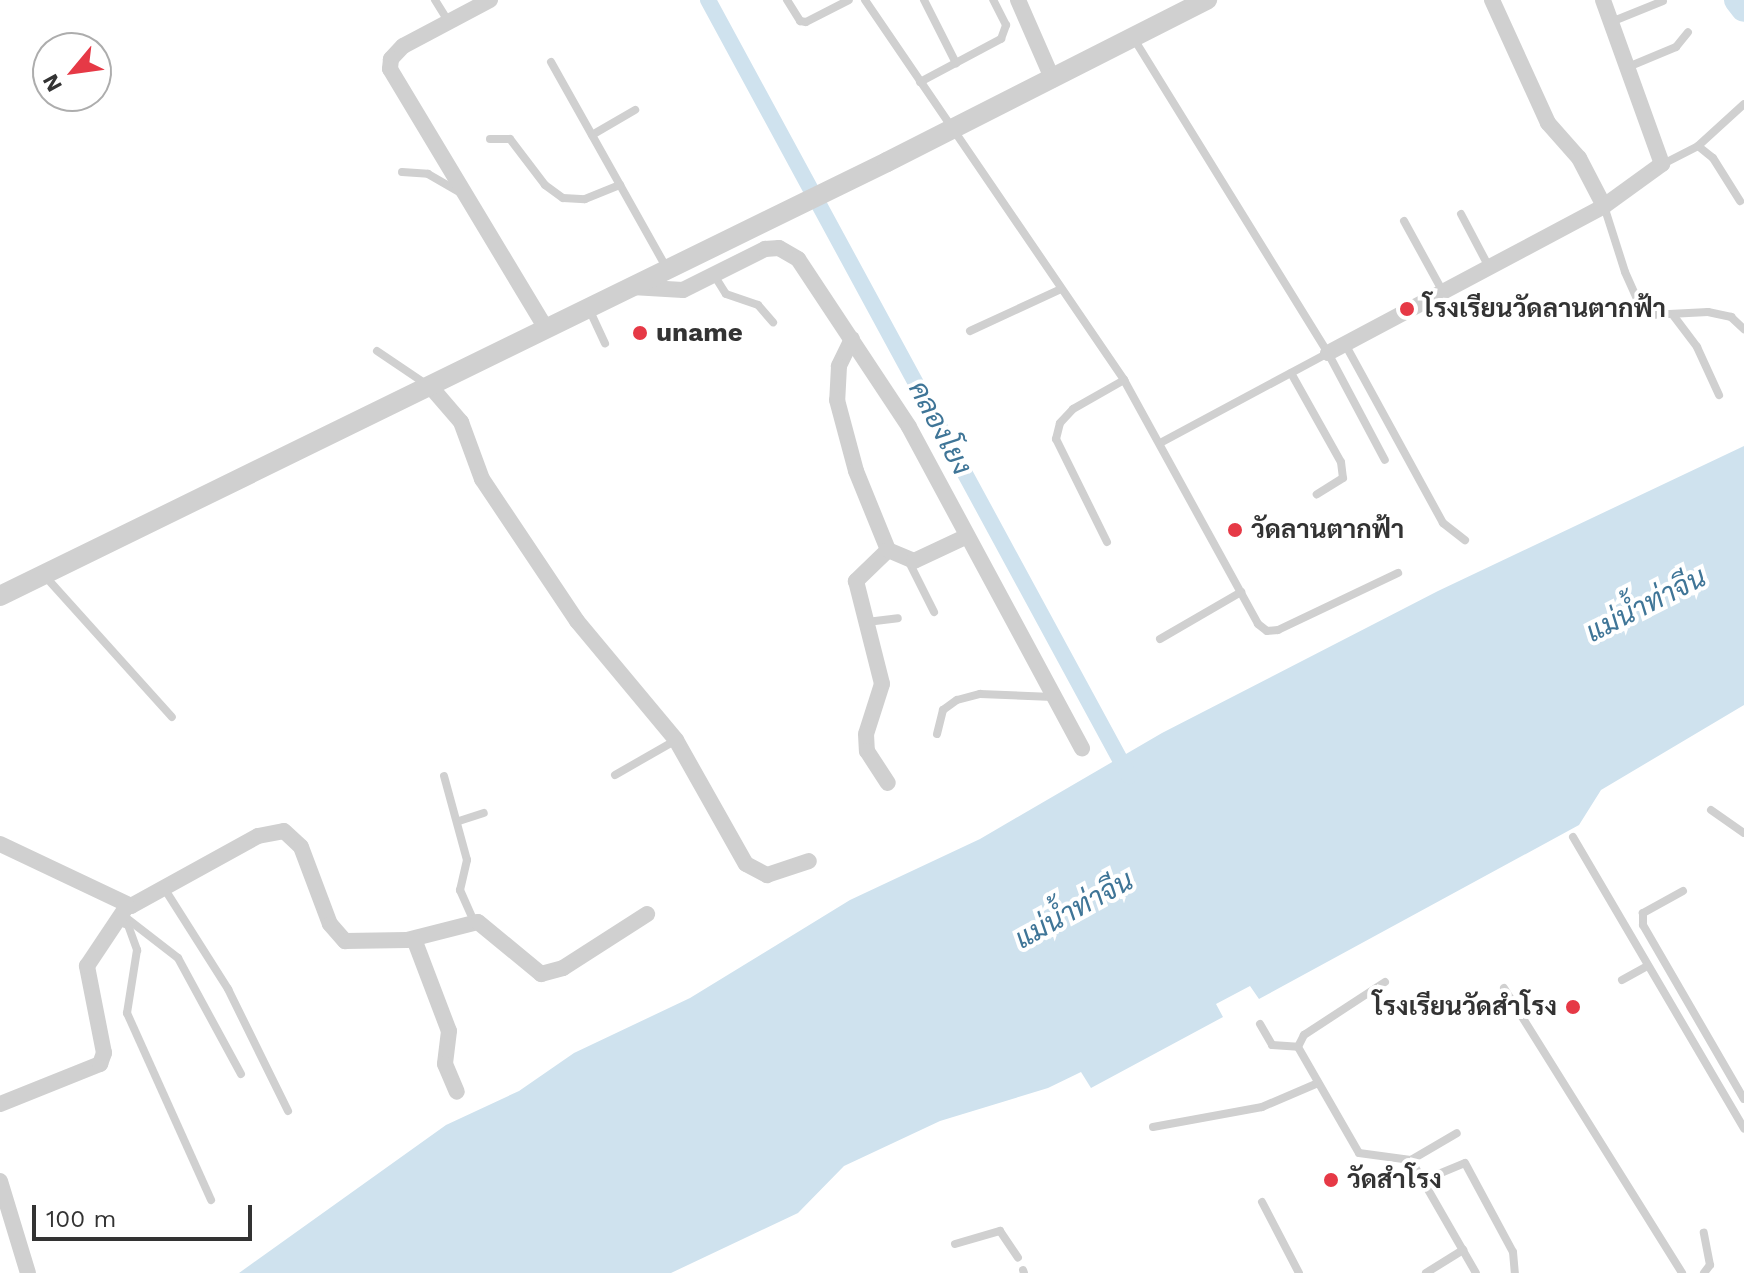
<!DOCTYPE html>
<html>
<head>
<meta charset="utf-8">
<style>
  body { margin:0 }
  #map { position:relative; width:1744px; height:1273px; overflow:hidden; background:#fff; font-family:"Work Sans",Sarabun,sans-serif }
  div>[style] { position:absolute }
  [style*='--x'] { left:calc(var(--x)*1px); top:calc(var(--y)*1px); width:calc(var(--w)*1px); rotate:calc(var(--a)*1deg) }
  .water>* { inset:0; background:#cfe2ee }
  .canal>* { height:16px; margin:-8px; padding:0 8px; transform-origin:8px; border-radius:8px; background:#cfe2ee }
  .river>* { height:26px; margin:-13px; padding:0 13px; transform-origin:13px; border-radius:13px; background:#cfe2ee }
  .service>* { height:8px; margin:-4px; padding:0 4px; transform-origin:4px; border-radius:4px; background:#d0d0d0 }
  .minor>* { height:16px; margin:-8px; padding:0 8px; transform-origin:8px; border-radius:8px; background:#d0d0d0 }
  .tertiary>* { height:20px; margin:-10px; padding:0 10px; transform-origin:10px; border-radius:10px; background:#d0d0d0 }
  .dots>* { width:22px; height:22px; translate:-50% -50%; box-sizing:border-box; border:4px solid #fff; border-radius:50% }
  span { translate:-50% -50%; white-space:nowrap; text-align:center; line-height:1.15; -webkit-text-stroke:8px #fff; paint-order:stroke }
  .poi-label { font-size:26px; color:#333; font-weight:700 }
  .left { translate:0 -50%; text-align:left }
  .right { translate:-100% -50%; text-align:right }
  .water-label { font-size:28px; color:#3f7597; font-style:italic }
  .north { position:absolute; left:32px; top:32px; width:80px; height:80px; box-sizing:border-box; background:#fff; border:2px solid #adadad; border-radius:50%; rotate:241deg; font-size:22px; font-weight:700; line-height:32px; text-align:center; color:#333 }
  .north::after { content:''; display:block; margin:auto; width:28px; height:36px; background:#e63946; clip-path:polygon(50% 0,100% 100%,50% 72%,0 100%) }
  .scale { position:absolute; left:32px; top:1205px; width:220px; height:36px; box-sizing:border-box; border:4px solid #333; border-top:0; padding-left:10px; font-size:24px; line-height:28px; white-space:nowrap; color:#333; -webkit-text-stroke:6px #fff; paint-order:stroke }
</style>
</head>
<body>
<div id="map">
  <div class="water">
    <div style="clip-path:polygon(1744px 446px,1744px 705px,1601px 790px,1579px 825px,1259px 999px,1250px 986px,1216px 1004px,1223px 1017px,1091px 1088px,1081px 1072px,1048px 1088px,940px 1121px,844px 1166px,798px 1213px,671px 1273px,239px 1273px,446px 1125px,519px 1091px,574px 1053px,690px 998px,850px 900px,980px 839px,1162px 733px,1438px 591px)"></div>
  </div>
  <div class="canal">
    <div style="--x:708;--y:0;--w:883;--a:61.52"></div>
  </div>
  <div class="river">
    <div style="--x:1737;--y:0;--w:11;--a:52"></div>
  </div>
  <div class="service">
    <div style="--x:435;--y:0;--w:26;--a:58"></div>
    <div style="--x:787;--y:0;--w:25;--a:58"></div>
    <div style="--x:800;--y:21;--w:6;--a:9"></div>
    <div style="--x:806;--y:22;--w:48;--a:-27.1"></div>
    <div style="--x:865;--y:0;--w:460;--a:55.7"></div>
    <div style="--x:1124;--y:380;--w:278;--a:61.2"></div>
    <div style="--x:1258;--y:624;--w:11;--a:38"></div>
    <div style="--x:1267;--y:631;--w:11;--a:-5"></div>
    <div style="--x:1278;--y:630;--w:133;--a:-25.4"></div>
    <div style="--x:924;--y:0;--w:71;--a:63.1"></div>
    <div style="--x:1611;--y:22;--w:56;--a:-22"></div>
    <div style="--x:1134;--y:39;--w:369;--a:58.3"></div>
    <div style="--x:1328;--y:353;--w:121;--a:62"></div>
    <div style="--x:551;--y:62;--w:237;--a:60.7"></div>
    <div style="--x:1628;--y:67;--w:52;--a:-22.6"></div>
    <div style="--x:1676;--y:47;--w:19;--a:-51"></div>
    <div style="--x:920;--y:82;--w:92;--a:-28"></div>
    <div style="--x:1001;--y:39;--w:15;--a:-70"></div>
    <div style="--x:1006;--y:25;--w:28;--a:-117"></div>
    <div style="--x:592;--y:135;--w:50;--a:-30.2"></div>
    <div style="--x:490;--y:139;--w:20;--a:0"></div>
    <div style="--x:510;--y:139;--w:58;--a:52.7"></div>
    <div style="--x:545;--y:185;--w:22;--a:36"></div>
    <div style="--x:563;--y:198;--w:22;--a:3"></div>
    <div style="--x:585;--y:199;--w:38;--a:-22"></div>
    <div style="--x:1698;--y:146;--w:19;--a:39"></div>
    <div style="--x:1713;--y:158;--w:51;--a:57.9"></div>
    <div style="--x:1663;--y:164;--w:39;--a:-27"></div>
    <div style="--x:1698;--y:146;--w:62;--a:-42.4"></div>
    <div style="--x:402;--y:172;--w:26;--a:4"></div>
    <div style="--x:428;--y:174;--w:36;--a:30"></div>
    <div style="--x:1604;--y:206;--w:69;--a:72.3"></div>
    <div style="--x:1625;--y:272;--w:35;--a:66"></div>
    <div style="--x:1639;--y:304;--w:16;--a:45"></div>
    <div style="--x:1650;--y:315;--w:58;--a:-3"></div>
    <div style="--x:1708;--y:312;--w:24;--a:12"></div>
    <div style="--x:1731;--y:317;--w:18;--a:43"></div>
    <div style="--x:1461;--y:214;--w:62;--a:62.2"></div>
    <div style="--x:1404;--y:221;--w:81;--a:61.2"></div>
    <div style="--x:714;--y:275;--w:22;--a:58"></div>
    <div style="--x:726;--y:294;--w:34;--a:19"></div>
    <div style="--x:758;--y:305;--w:23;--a:49"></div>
    <div style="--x:589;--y:309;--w:38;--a:65"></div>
    <div style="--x:1673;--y:315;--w:40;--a:53"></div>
    <div style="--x:1697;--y:347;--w:53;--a:65.4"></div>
    <div style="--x:970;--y:331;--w:100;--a:-24.8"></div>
    <div style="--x:1345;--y:344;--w:204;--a:61.3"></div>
    <div style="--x:1443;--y:523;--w:28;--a:38"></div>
    <div style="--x:377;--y:351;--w:59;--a:34"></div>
    <div style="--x:1291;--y:373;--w:102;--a:60.7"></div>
    <div style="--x:1341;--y:462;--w:16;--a:83"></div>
    <div style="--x:1343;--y:478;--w:31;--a:148"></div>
    <div style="--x:1162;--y:442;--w:188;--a:-28.2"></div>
    <div style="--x:1107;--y:542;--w:115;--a:-116.3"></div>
    <div style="--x:1056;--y:439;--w:16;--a:-76"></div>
    <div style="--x:1060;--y:423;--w:19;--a:-47"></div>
    <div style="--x:1073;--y:409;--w:59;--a:-29.6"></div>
    <div style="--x:909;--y:562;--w:56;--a:63.4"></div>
    <div style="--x:44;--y:575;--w:191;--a:48"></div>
    <div style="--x:867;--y:622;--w:31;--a:-7"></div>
    <div style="--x:1160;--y:639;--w:94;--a:-30.1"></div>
    <div style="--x:937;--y:734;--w:25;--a:-76"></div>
    <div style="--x:943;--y:710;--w:17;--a:-36"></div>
    <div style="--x:957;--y:700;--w:24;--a:-15"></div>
    <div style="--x:980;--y:694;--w:73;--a:2.4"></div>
    <div style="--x:615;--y:775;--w:70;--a:-29.8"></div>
    <div style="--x:444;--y:776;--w:87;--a:74.7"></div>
    <div style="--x:467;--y:860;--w:31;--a:103"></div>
    <div style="--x:460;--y:890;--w:34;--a:66"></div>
    <div style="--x:1711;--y:810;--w:40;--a:34.9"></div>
    <div style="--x:459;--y:821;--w:26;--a:-18"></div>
    <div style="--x:1573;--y:837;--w:338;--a:59.6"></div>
    <div style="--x:164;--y:888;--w:120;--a:57.6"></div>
    <div style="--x:228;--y:989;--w:136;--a:63.8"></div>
    <div style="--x:1683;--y:891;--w:46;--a:151.2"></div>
    <div style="--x:1643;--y:913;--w:12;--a:90"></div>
    <div style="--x:1643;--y:925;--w:201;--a:59.9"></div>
    <div style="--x:125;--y:917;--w:67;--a:37.7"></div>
    <div style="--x:178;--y:958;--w:132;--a:61.5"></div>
    <div style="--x:120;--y:922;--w:9;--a:21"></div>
    <div style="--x:128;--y:925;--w:27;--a:70"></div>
    <div style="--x:137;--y:950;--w:64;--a:99"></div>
    <div style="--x:127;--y:1013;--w:205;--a:65.8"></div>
    <div style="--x:1622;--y:980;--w:29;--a:-29"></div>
    <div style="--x:1385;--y:982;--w:97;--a:146.8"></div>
    <div style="--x:1304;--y:1035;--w:13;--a:117"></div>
    <div style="--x:1298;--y:1047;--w:122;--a:60.1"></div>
    <div style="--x:1359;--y:1153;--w:52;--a:7.7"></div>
    <div style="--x:1411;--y:1160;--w:130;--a:60.1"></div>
    <div style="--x:1504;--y:988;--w:336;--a:58"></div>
    <div style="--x:1260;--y:1024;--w:24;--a:60"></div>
    <div style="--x:1272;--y:1045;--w:26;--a:4"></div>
    <div style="--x:1153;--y:1127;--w:111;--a:-10.4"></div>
    <div style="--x:1262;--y:1107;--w:61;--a:-23.2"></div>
    <div style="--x:1411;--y:1160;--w:53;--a:-30.4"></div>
    <div style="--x:1424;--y:1180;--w:44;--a:-22.5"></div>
    <div style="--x:1465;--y:1163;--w:101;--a:61.7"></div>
    <div style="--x:1513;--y:1252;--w:21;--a:85"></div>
    <div style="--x:1262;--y:1202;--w:80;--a:62.5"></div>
    <div style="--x:955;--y:1244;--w:47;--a:-16.1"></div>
    <div style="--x:1000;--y:1231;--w:32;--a:56"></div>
    <div style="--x:1023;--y:1270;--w:3;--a:72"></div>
    <div style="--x:1426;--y:1273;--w:44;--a:-31.9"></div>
    <div style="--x:1704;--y:1273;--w:10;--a:-53"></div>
    <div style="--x:1710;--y:1265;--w:33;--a:-101"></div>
  </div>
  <div class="minor">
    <div style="--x:490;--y:0;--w:98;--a:152.1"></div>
    <div style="--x:403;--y:46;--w:18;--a:133"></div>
    <div style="--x:391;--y:59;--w:10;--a:96"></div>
    <div style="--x:390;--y:69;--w:303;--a:59"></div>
    <div style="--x:1018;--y:0;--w:87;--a:66.4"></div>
    <div style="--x:1492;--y:0;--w:135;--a:65.5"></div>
    <div style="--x:1548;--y:123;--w:47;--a:48.5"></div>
    <div style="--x:1579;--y:158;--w:54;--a:62.5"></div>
    <div style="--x:632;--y:287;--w:51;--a:3.4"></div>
    <div style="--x:683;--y:290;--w:92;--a:-26.6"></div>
    <div style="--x:765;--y:249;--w:14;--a:-4"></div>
    <div style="--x:779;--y:248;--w:22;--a:30"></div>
    <div style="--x:798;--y:259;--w:201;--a:56.5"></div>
    <div style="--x:909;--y:427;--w:365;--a:61.7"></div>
    <div style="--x:852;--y:339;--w:30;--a:116"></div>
    <div style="--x:839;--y:366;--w:34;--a:93"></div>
    <div style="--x:837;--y:400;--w:73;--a:75"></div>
    <div style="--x:856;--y:471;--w:85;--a:67.9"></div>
    <div style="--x:888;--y:550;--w:45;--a:135.9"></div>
    <div style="--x:856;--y:581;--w:106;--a:75.8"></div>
    <div style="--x:882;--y:684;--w:52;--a:107.7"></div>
    <div style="--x:866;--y:734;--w:17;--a:87"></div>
    <div style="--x:867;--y:751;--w:38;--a:57"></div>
    <div style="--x:1328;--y:353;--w:313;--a:-28"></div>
    <div style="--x:1604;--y:206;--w:72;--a:-35.9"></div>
    <div style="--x:1662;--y:164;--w:174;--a:-109.8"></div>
    <div style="--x:430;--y:386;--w:48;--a:49.3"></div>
    <div style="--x:461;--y:422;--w:61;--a:69.8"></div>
    <div style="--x:482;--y:479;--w:171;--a:56.2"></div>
    <div style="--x:577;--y:621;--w:155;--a:50.2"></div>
    <div style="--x:676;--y:740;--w:142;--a:60.6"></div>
    <div style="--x:746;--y:864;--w:24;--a:28"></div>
    <div style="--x:767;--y:875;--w:44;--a:-18.4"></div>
    <div style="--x:888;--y:550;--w:28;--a:23"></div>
    <div style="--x:914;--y:561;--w:56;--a:-25.2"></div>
    <div style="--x:0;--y:844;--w:145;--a:25.3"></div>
    <div style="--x:131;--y:906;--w:145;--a:-28.9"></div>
    <div style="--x:258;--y:836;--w:26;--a:-11"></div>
    <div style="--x:284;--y:831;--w:23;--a:43"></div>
    <div style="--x:301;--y:847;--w:82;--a:69.4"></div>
    <div style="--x:330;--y:924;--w:23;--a:49"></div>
    <div style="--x:345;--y:941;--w:62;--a:-0.9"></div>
    <div style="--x:407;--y:940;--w:73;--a:-14.2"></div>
    <div style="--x:478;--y:922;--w:82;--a:39.5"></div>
    <div style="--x:541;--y:974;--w:23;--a:-15"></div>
    <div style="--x:563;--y:968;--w:100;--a:-32.7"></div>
    <div style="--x:414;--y:939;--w:98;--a:69.2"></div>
    <div style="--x:449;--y:1031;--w:33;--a:97"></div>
    <div style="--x:445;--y:1064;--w:30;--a:67"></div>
    <div style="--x:0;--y:1104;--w:108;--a:-21.8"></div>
    <div style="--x:100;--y:1064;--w:12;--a:-70"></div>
    <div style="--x:104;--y:1053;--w:89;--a:-101.1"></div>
    <div style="--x:87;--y:966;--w:72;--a:-56.3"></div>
    <div style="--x:0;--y:1181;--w:96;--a:73.1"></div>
  </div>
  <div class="tertiary">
    <div style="--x:0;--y:596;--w:987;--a:-26.07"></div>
    <div style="--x:887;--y:162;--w:359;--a:-26.9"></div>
  </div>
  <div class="dots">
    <div style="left:1407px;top:309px;background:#e63946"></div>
    <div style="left:640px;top:333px;background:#e63946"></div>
    <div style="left:1235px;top:530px;background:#e63946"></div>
    <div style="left:1573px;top:1007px;background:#e63946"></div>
    <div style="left:1331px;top:1180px;background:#e63946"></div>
  </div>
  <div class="poi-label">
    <span class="left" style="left:1423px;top:309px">โรงเรียนวัดลานตากฟ้า</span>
    <span class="left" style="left:656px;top:333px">uname</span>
    <span class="left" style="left:1251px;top:530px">วัดลานตากฟ้า</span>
    <span class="right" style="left:1557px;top:1007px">โรงเรียนวัดสำโรง</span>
    <span class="left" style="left:1347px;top:1180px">วัดสำโรง</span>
  </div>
  <div class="water-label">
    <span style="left:940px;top:428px;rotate:62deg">คลองโยง</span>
    <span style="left:1646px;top:605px;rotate:-27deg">แม่น้ำท่าจีน</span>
    <span style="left:1074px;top:910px;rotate:-29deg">แม่น้ำท่าจีน</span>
  </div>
  <div class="north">N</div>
  <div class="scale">100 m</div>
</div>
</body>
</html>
